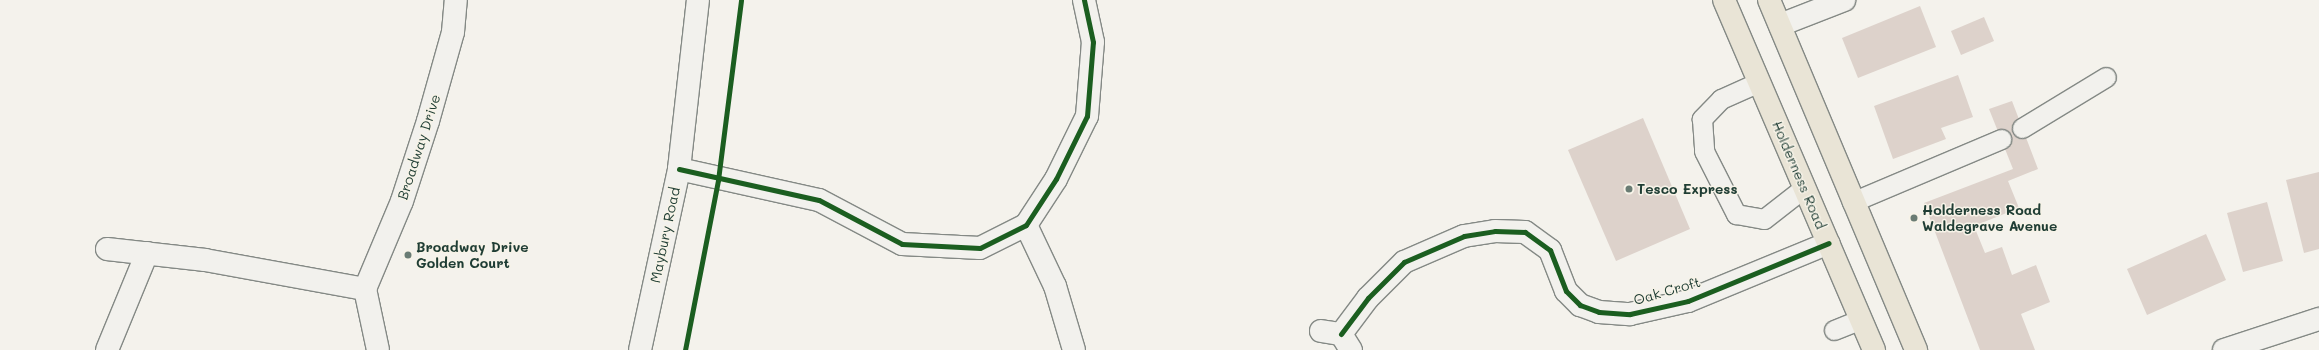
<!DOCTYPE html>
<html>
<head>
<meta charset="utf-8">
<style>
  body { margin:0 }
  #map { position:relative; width:2319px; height:350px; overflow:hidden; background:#f4f2ec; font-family:Mali,sans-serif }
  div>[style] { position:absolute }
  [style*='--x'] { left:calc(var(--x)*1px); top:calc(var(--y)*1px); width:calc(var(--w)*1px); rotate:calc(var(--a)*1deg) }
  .building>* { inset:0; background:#ddd2cb }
  .roads { filter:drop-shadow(1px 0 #848985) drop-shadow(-1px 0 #848985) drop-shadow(0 1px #848985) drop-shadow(0 -1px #848985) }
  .lane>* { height:19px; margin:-9.5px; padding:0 9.5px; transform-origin:9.5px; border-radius:9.5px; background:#f2f1ed }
  .street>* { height:22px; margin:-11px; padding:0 11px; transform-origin:11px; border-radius:11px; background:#f2f1ed }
  .secondary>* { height:22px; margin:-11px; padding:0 11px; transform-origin:11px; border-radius:11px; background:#f2f1ed }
  .highway>* { height:22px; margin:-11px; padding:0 11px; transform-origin:11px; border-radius:11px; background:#e9e4d6 }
  .cycleway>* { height:5px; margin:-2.5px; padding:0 2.5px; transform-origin:2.5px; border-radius:2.5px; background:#1b5e20 }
  .dots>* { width:11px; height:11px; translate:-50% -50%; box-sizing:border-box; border:2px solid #f7f3e8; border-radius:50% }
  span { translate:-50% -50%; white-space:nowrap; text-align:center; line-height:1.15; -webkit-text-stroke:3px #f7f3e8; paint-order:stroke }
  .street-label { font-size:14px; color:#1f3d34 }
  .poi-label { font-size:14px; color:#1f3d34; font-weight:700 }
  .left { translate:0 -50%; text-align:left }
</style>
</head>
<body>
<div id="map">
  <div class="building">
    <div style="clip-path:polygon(1920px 6px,1936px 47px,1858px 78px,1842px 38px)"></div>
    <div style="clip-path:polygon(1984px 17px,1994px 41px,1961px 55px,1951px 31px)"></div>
    <div style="clip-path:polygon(1958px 75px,1973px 117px,1941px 128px,1946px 139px,1893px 159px,1874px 106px)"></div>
    <div style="clip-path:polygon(2012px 101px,2038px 169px,2008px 181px,2019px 208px,1974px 226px,1985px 253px,2002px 247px,2012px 275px,2036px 265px,2050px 302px,2021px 314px,2035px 350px,1980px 350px,1924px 203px,2013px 169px,1989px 109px)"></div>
    <div style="clip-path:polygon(1643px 118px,1690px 229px,1616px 261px,1568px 150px)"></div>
    <div style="clip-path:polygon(2319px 172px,2319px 249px,2304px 253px,2286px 180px)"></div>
    <div style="clip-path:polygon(2267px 202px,2283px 261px,2243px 272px,2227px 213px)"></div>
    <div style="clip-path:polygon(2206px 234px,2226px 280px,2147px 315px,2127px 269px)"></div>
  </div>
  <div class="roads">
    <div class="lane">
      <div style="--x:1759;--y:82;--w:42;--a:155.9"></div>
      <div style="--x:1721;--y:99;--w:28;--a:134"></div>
      <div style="--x:1702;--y:119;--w:32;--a:86"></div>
      <div style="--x:1704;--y:151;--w:71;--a:63.1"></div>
      <div style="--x:1736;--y:214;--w:28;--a:10"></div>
      <div style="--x:1764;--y:219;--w:52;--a:-38"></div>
      <div style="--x:2022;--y:128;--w:98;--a:-31.3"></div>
      <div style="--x:1852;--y:202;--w:162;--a:-22.9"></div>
      <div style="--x:1834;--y:330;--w:29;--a:-22"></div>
    </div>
    <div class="street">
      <div style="--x:1780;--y:25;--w:69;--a:-21.3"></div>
      <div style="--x:679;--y:169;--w:143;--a:12.5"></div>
      <div style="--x:819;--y:200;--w:94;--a:27.9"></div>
      <div style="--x:902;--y:244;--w:78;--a:2.9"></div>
      <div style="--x:980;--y:248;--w:51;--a:-26.6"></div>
      <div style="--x:1026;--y:225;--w:55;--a:-56.9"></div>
      <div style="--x:1056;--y:179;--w:70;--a:-63.8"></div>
      <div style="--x:1087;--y:116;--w:74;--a:-85.4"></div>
      <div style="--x:1093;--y:42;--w:43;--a:-102.1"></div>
      <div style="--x:1026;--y:225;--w:68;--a:64.6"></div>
      <div style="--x:1055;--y:286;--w:67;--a:73.5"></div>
      <div style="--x:107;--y:249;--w:99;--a:6.4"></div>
      <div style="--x:205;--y:260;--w:163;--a:10.3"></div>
      <div style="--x:1321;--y:331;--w:20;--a:9"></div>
      <div style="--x:1341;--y:334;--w:19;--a:58"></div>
      <div style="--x:1341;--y:334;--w:45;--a:-53.1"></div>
      <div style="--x:1368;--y:298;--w:51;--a:-45"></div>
      <div style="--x:1404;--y:262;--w:65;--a:-23.4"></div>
      <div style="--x:1464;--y:236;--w:31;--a:-9"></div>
      <div style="--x:1495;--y:231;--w:30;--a:2"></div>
      <div style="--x:1525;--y:232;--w:31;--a:36"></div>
      <div style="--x:1550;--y:250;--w:44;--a:68.7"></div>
      <div style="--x:1566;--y:291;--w:20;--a:45"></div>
      <div style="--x:1580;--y:305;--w:20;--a:20"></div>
      <div style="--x:1599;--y:312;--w:31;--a:4"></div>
      <div style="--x:1630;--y:314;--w:59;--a:-12.6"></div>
      <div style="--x:1688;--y:301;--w:152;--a:-22.4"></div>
      <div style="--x:107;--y:350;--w:105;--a:-67.6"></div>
      <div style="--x:378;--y:350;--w:62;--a:-102"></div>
      <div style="--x:365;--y:289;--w:95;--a:-67.2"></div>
      <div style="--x:402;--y:201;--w:84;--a:-72"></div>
      <div style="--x:428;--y:121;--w:92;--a:-74.3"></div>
      <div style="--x:453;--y:32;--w:32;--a:-85"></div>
      <div style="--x:2224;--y:350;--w:100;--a:-18.1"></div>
    </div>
    <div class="secondary">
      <div style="--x:640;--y:350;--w:185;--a:-77.8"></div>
      <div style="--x:679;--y:169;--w:170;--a:-83.6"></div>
    </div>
    <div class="highway">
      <div style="--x:1724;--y:0;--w:381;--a:66.8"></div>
      <div style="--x:1769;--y:0;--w:380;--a:67.2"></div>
    </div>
  </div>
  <div class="cycleway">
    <div style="--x:679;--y:169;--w:143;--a:12.5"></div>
    <div style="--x:819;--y:200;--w:94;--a:27.9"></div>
    <div style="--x:902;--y:244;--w:78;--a:2.9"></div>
    <div style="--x:980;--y:248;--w:51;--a:-26.6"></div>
    <div style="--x:1026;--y:225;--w:55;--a:-56.9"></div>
    <div style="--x:1056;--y:179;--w:70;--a:-63.8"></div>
    <div style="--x:1087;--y:116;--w:74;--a:-85.4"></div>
    <div style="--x:1093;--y:42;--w:43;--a:-102.1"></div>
    <div style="--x:1341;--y:334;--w:45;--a:-53.1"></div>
    <div style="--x:1368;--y:298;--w:51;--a:-45"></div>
    <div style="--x:1404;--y:262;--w:65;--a:-23.4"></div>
    <div style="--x:1464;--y:236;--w:31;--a:-9"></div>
    <div style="--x:1495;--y:231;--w:30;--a:2"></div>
    <div style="--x:1525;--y:232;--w:31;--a:36"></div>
    <div style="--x:1550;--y:250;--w:44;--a:68.7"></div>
    <div style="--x:1566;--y:291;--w:20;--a:45"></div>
    <div style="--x:1580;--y:305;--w:20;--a:20"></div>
    <div style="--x:1599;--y:312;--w:31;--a:4"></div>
    <div style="--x:1630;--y:314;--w:59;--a:-12.6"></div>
    <div style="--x:1688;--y:301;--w:152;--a:-22.4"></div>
    <div style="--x:685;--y:350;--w:173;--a:-79"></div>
    <div style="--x:718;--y:180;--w:181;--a:-82.7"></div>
  </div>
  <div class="dots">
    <div style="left:1629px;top:189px;background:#6a7c74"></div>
    <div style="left:1914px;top:218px;background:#6a7c74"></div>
    <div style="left:408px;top:255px;background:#6a7c74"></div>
  </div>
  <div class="street-label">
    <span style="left:419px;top:147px;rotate:-72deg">Broadway Drive</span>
    <span style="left:1799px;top:175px;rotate:67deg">Holderness Road</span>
    <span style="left:665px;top:235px;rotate:-78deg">Maybury Road</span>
    <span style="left:1667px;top:291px;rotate:-16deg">Oak Croft</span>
  </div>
  <div class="poi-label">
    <span class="left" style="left:1637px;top:189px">Tesco Express</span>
    <span class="left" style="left:1922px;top:218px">Holderness Road<br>Waldegrave Avenue</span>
    <span class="left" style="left:416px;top:255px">Broadway Drive<br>Golden Court</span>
  </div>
</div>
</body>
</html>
